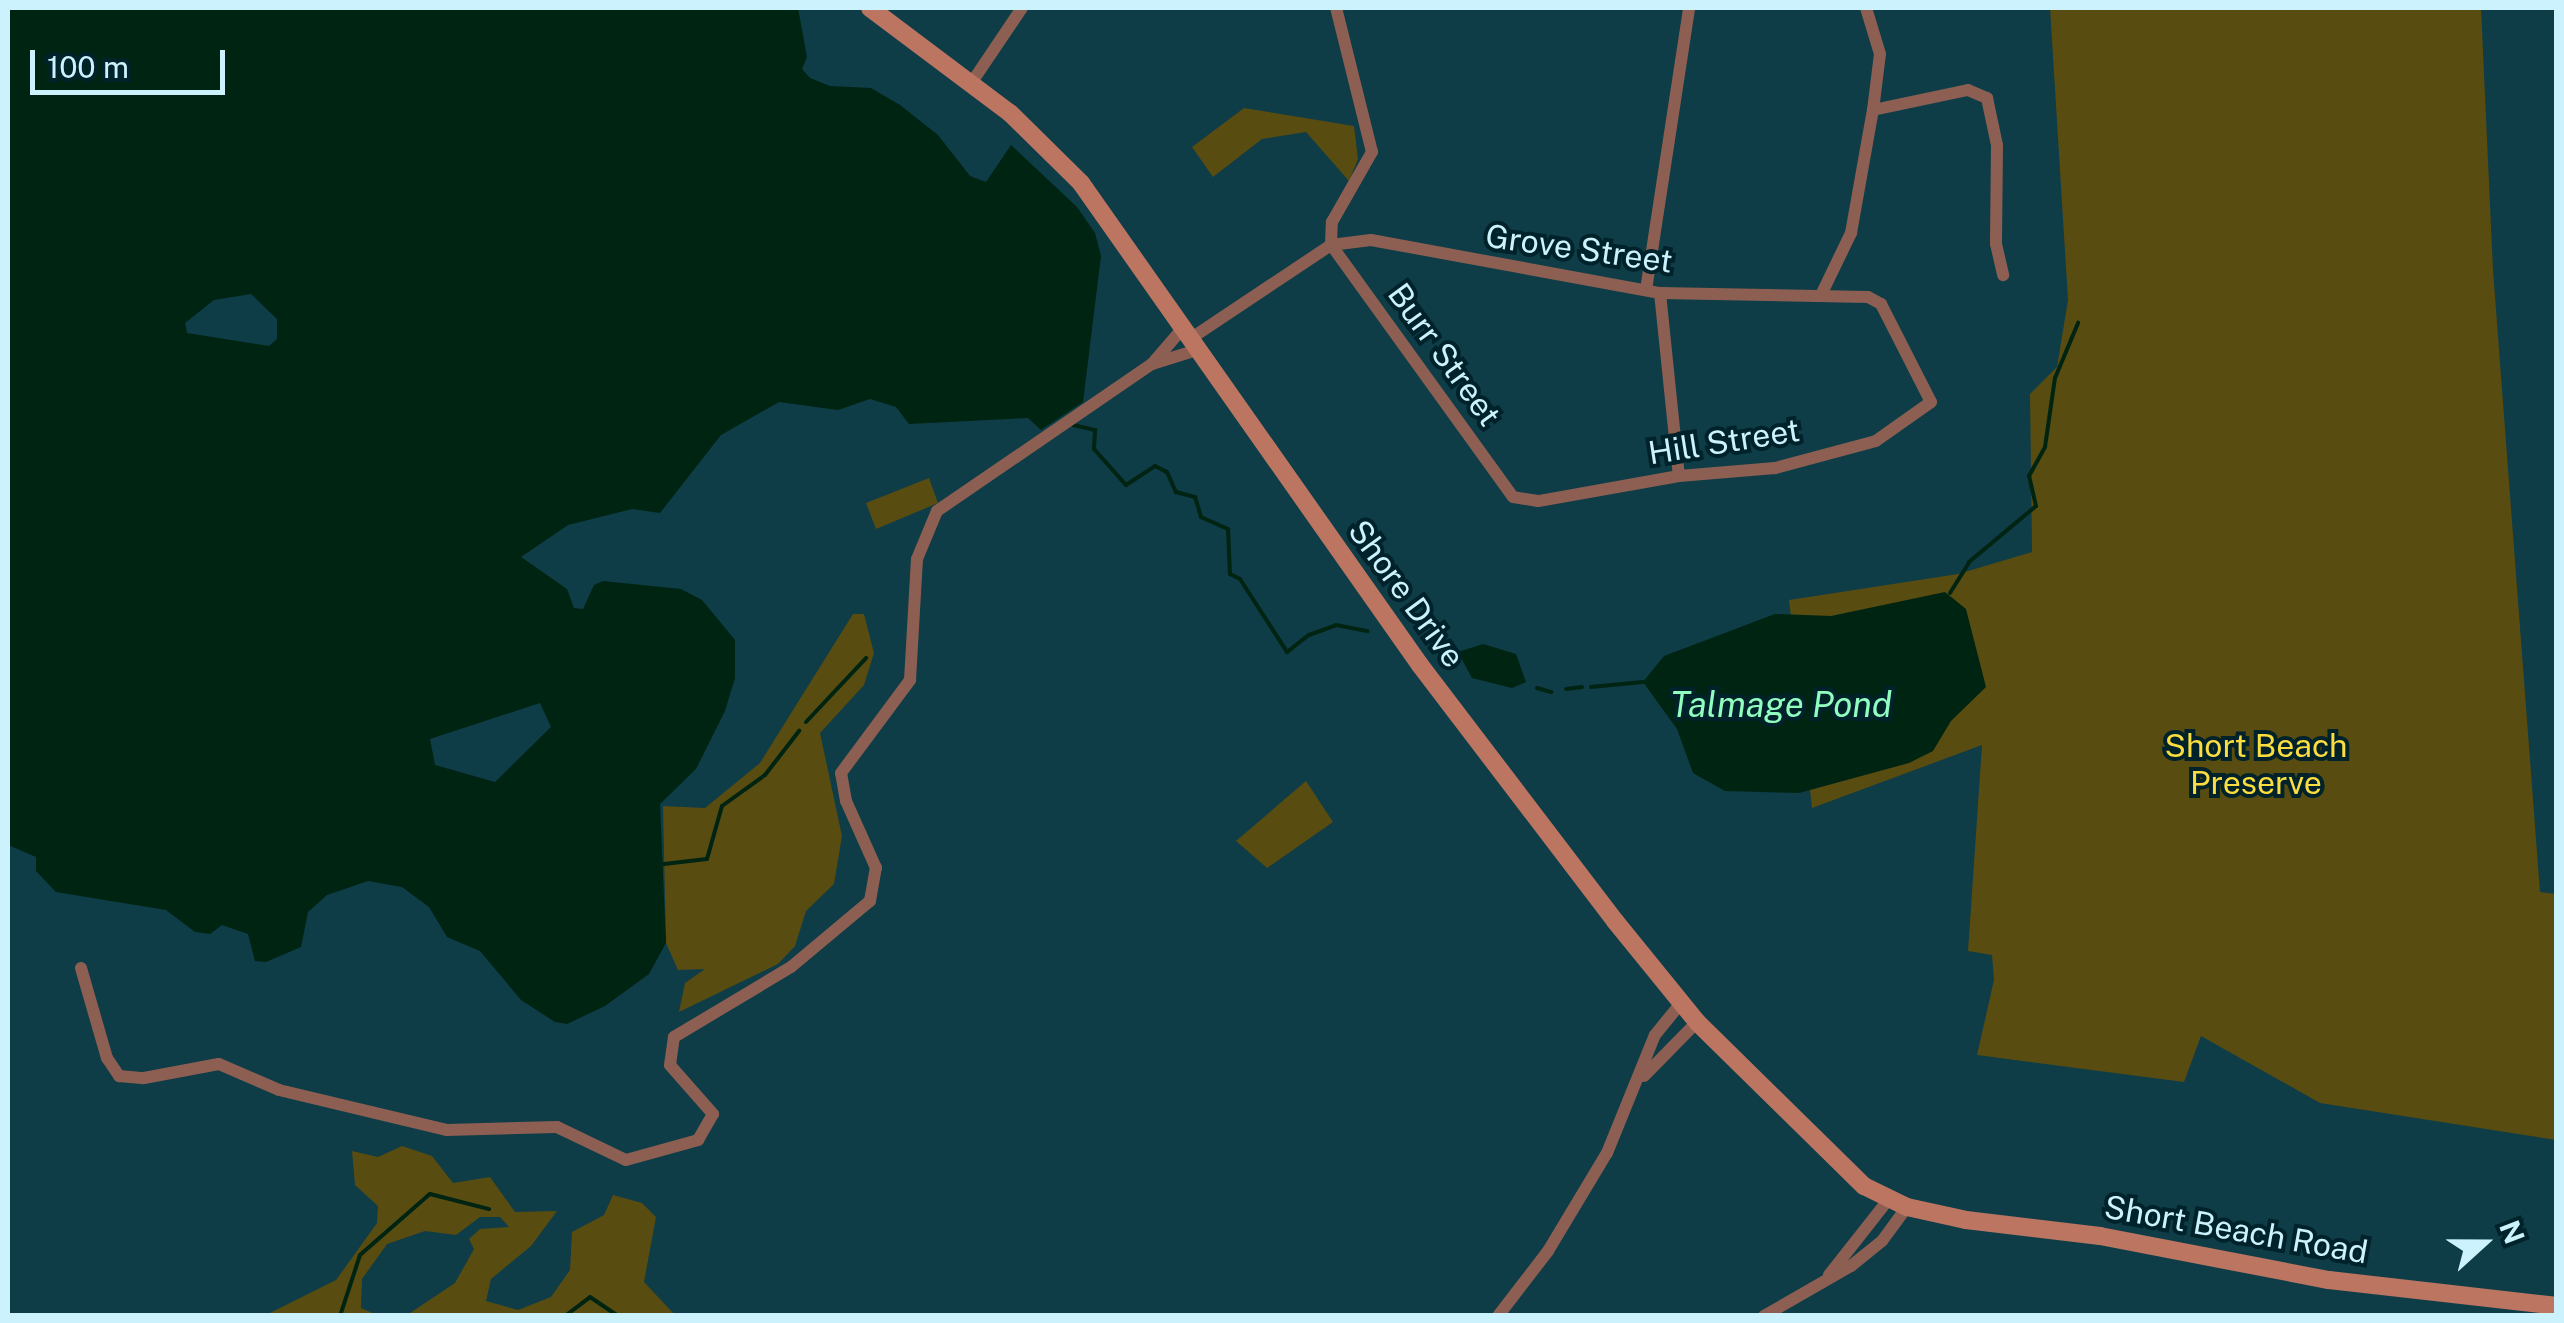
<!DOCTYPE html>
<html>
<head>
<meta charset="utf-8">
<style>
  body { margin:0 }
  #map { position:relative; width:2564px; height:1323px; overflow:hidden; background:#0e3c47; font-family:"Public Sans",sans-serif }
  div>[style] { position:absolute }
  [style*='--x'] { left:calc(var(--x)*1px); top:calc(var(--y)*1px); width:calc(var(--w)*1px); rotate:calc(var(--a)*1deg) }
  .green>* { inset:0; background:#584c11 }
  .water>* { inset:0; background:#002412 }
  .stream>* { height:4px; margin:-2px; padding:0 2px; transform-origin:2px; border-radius:2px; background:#002412 }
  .minor>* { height:12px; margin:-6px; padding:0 6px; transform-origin:6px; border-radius:6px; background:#8c5f52 }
  .secondary>* { height:18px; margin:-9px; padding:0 9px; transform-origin:9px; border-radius:9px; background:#bb7561 }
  span { translate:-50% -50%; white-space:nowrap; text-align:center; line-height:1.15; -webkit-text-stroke:8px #00222a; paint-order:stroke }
  .street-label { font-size:32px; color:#cbf2fd }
  .park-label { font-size:32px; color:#fcdd40 }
  .water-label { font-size:35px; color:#91febf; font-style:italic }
  .frame { position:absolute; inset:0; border:10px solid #cbf2fd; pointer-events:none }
  .north { position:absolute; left:2434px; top:1193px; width:100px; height:100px; -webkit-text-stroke:8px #00222a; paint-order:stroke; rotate:69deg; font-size:28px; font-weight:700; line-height:40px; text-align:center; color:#cbf2fd }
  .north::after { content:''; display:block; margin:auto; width:35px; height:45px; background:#cbf2fd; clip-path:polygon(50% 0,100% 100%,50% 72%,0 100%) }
  .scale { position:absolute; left:30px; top:50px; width:195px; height:45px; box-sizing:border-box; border:5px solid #cbf2fd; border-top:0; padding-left:12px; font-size:30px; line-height:35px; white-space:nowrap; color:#cbf2fd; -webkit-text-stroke:8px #00222a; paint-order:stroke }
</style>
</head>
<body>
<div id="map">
  <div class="green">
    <div style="clip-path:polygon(2050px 8px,2481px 8px,2493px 270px,2540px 892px,2556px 894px,2556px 1140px,2320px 1103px,2201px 1036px,2184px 1082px,1977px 1055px,1994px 980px,1992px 955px,1968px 951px,1982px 745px,1812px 808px,1789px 600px,1958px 574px,2032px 552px,2030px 394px,2057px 367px,2068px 300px)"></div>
    <div style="clip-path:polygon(1244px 108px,1354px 126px,1358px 159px,1349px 181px,1306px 132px,1262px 139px,1213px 177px,1192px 147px)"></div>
    <div style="clip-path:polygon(929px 478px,938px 503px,876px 529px,866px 503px)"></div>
    <div style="clip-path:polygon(853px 614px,864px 614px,874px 653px,864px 685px,820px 733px,842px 836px,834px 884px,806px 911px,795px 946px,778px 964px,679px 1012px,685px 983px,705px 969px,678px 970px,666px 943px,663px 806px,705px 808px,760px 763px)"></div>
    <div style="clip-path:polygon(1306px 781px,1333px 822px,1267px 868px,1236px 841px)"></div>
    <div style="clip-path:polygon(402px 1146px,432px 1156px,453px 1183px,490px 1177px,515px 1212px,557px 1211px,531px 1246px,491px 1279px,486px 1301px,518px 1310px,551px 1297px,570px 1270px,572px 1232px,604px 1215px,613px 1195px,642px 1203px,656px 1217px,644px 1282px,675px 1315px,407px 1315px,455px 1283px,474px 1249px,469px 1239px,480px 1229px,509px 1227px,500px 1217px,480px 1217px,456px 1235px,425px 1231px,387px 1244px,362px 1279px,361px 1308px,377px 1315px,266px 1315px,336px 1280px,377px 1223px,378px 1206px,355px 1185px,352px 1151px,378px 1157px)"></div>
  </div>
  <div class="water">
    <div style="clip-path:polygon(evenodd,8px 8px,798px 8px,807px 57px,802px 69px,810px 78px,830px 86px,871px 88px,900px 105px,938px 135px,970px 176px,986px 182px,1011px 145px,1077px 207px,1095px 233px,1101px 256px,1083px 402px,1041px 430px,1028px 418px,909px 424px,896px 407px,870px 399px,838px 410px,779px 402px,721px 435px,660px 513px,632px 509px,568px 525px,521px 557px,567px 589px,574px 608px,583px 609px,594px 585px,603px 581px,681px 589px,702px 600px,735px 640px,735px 678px,725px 711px,696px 769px,660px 804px,666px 943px,649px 974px,605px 1006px,567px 1024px,555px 1022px,521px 1000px,480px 951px,447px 937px,429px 907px,402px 887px,368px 881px,327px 895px,308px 912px,301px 947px,266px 962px,255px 961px,248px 934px,222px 925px,210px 934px,195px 932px,166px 910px,56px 892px,36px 871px,36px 857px,8px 845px,8px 8px,251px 294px,277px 319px,277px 339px,269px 346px,187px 333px,185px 323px,214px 300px,251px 294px,8px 8px,540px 703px,551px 727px,495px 782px,435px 765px,430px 739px,540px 703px)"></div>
    <div style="clip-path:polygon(1945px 592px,1966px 609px,1986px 687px,1951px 721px,1933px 751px,1909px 763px,1799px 793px,1725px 791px,1693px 773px,1677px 729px,1643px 682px,1664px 656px,1775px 614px,1831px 616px)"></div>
    <div style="clip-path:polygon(1483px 644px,1516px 654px,1526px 682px,1512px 688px,1472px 678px,1458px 652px)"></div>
  </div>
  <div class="stream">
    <div style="--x:1073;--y:425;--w:23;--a:13"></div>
    <div style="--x:1095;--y:430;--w:19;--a:93"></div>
    <div style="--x:1094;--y:449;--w:48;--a:48.4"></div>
    <div style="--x:1126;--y:485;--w:35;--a:-33"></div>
    <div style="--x:1155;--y:466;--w:13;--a:27"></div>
    <div style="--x:1167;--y:472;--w:22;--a:66"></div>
    <div style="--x:1176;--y:492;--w:20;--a:15"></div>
    <div style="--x:1195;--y:497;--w:21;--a:73"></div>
    <div style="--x:1201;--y:517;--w:30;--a:24"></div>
    <div style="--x:1228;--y:529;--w:45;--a:87.5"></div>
    <div style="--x:1230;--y:574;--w:11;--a:27"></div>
    <div style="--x:1240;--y:579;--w:87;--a:57.2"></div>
    <div style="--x:1287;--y:652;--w:28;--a:-38"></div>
    <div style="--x:1309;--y:635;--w:29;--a:-20"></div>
    <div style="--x:1336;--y:625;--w:32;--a:11"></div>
    <div style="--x:1950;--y:593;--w:36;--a:-58"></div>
    <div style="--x:1969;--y:562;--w:87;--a:-39.9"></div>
    <div style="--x:2036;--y:506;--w:31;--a:-103"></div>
    <div style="--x:2029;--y:476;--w:33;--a:-61"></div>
    <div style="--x:2045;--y:447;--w:70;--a:-81.8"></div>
    <div style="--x:2055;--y:378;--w:60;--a:-67.3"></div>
    <div style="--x:1591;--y:687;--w:52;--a:-5.5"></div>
    <div style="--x:1537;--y:688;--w:15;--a:16"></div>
    <div style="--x:1566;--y:689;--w:16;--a:-7"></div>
    <div style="--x:806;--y:722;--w:88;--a:-46.8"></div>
    <div style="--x:664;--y:864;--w:43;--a:-6.6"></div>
    <div style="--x:707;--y:859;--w:55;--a:-74.2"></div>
    <div style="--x:722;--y:806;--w:53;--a:-35.8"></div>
    <div style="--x:765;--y:775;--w:56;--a:-52.3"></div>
    <div style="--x:340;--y:1316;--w:64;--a:-71.8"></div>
    <div style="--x:360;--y:1255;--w:93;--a:-41.1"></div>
    <div style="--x:430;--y:1194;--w:61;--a:14.3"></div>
    <div style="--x:565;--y:1316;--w:31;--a:-37"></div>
    <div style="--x:590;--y:1297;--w:34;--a:34"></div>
  </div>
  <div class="minor">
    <div style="--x:970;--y:85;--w:93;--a:-56"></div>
    <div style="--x:1873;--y:110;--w:97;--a:-11.9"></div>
    <div style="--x:1968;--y:90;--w:21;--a:23"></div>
    <div style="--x:1987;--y:98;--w:48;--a:78"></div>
    <div style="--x:1997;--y:145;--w:99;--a:90.6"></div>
    <div style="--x:1996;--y:244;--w:32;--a:77"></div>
    <div style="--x:1646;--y:290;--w:285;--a:-81.3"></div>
    <div style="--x:1660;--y:293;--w:184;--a:84.1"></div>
    <div style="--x:1822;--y:293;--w:67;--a:-64.2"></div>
    <div style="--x:1851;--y:233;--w:125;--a:-79.9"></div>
    <div style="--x:1873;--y:110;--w:56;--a:-82.9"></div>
    <div style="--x:1880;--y:54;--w:48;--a:-106.9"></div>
    <div style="--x:1190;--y:339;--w:169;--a:-33.7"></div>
    <div style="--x:1331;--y:245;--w:40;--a:-7.1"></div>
    <div style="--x:1371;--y:240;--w:294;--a:10.4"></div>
    <div style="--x:1660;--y:293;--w:208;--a:1.1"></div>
    <div style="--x:1868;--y:297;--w:15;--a:28"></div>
    <div style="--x:1881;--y:304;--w:110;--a:63"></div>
    <div style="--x:1931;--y:402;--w:67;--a:144.7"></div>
    <div style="--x:1876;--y:441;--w:105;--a:165"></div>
    <div style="--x:1775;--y:468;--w:96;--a:175.2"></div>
    <div style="--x:1679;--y:476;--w:143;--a:169.9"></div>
    <div style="--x:1538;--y:501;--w:25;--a:-171"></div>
    <div style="--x:1513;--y:497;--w:311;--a:-125.8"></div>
    <div style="--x:1331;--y:245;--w:23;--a:-88"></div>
    <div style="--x:1332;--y:222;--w:81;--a:-60.3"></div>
    <div style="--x:1372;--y:152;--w:148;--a:-104"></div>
    <div style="--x:1152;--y:364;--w:47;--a:-17.3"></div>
    <div style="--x:81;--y:968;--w:94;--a:73.9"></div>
    <div style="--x:107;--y:1058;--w:22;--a:56"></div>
    <div style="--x:119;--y:1076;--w:25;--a:5"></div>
    <div style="--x:144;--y:1078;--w:76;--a:-10.6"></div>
    <div style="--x:219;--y:1064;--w:65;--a:23.4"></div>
    <div style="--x:279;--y:1090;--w:173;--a:13.4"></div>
    <div style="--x:447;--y:1130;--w:110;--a:-1.6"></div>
    <div style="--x:557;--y:1127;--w:76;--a:25.6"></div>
    <div style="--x:626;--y:1160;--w:75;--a:-15.5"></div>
    <div style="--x:698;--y:1140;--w:30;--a:-60"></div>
    <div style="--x:713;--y:1114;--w:65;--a:-131.3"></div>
    <div style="--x:670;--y:1065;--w:28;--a:-82"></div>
    <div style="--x:674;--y:1037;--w:136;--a:-30.9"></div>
    <div style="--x:791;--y:967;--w:103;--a:-39.9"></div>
    <div style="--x:870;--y:901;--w:34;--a:-80"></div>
    <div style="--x:876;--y:868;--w:73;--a:-114.1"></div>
    <div style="--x:846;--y:801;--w:28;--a:-100"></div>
    <div style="--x:841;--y:773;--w:116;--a:-53.4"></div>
    <div style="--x:910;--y:680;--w:121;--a:-86.7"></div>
    <div style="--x:917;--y:559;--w:52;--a:-67.4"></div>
    <div style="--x:937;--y:511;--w:260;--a:-34.4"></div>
    <div style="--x:1152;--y:364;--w:46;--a:-49.4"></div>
    <div style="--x:1644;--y:1076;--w:76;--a:-45.5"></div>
    <div style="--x:1829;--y:1275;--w:95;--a:-51.8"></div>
    <div style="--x:1498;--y:1316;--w:82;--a:-52.4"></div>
    <div style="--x:1548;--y:1251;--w:114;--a:-59"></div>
    <div style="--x:1607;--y:1153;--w:127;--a:-67.9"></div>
    <div style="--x:1655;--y:1035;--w:40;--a:-51"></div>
    <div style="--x:1764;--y:1316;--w:100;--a:-29.9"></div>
    <div style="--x:1851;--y:1266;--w:40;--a:-39"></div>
    <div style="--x:1882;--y:1241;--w:42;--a:-53.7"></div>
  </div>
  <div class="secondary">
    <div style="--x:870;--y:8;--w:175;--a:36.9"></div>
    <div style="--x:1010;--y:113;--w:100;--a:44.6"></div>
    <div style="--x:1081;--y:183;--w:589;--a:54.88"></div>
    <div style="--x:1420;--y:665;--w:322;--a:52.7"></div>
    <div style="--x:1615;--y:921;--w:130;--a:50.9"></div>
    <div style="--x:1697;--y:1022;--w:234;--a:44.5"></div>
    <div style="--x:1864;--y:1186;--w:48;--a:26"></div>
    <div style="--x:1907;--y:1207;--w:60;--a:12.4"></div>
    <div style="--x:1966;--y:1220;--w:135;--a:6.8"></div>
    <div style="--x:2100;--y:1236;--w:233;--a:10.9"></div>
    <div style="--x:2329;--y:1280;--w:228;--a:6.5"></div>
  </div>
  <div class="street-label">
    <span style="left:1579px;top:249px;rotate:8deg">Grove Street</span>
    <span style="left:1444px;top:355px;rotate:54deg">Burr Street</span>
    <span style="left:1724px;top:442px;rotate:-9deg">Hill Street</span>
    <span style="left:1406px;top:594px;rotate:54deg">Shore Drive</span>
    <span style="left:2236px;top:1230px;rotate:10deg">Short Beach Road</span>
  </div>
  <div class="park-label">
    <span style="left:2256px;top:765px">Short Beach<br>Preserve</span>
  </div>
  <div class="water-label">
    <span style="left:1781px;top:705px">Talmage Pond</span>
  </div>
  <div class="frame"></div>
  <div class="north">N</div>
  <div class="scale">100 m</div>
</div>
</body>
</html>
